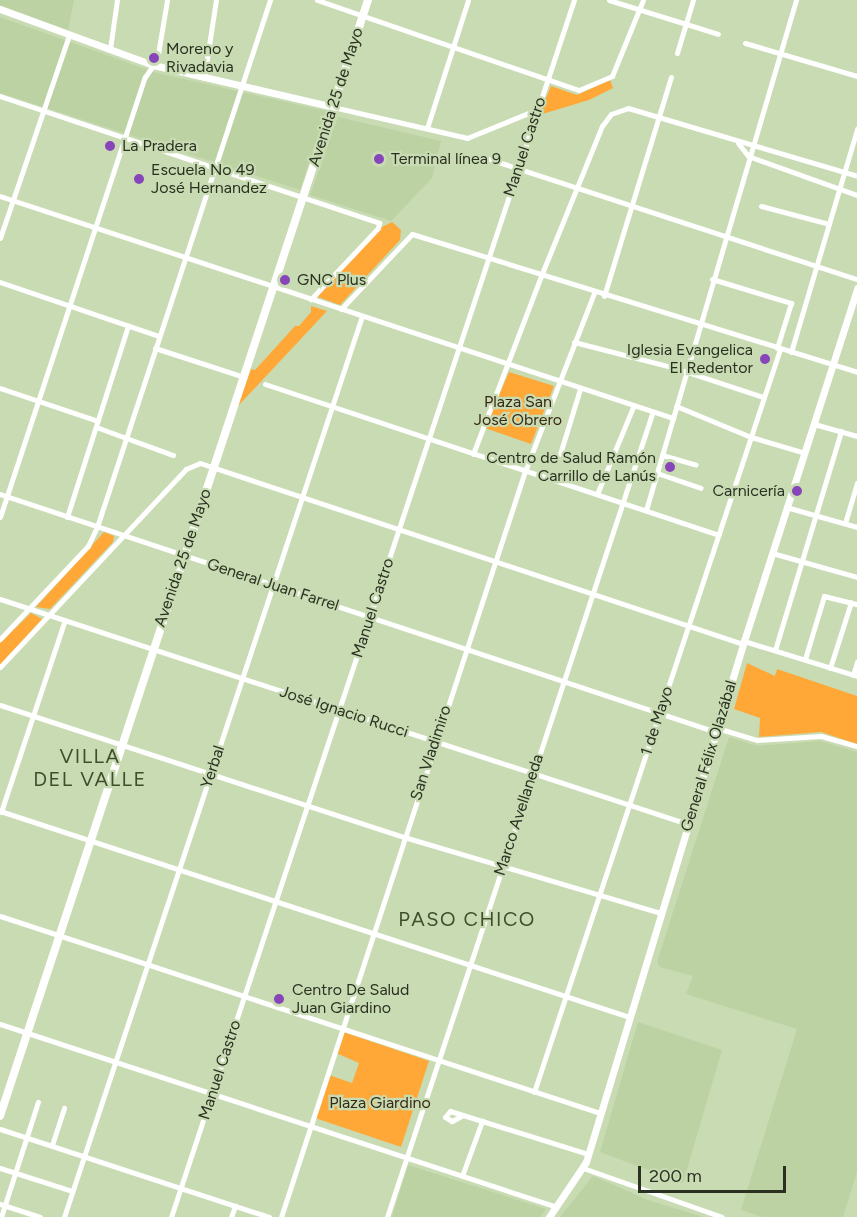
<!DOCTYPE html>
<html>
<head>
<meta charset="utf-8">
<style>
  body { margin:0 }
  #map { position:relative; width:857px; height:1217px; overflow:hidden; background:#c8dbb3; font-family:Figtree,sans-serif }
  div>[style] { position:absolute }
  [style*='--x'] { left:calc(var(--x)*1px); top:calc(var(--y)*1px); width:calc(var(--w)*1px); rotate:calc(var(--a)*1deg) }
  .built>* { inset:0; background:#bcd2a3 }
  .green>* { inset:0; background:#ffa837 }
  .minor>* { height:5px; margin:-2.5px; padding:0 2.5px; transform-origin:2.5px; border-radius:2.5px; background:#fff }
  .tertiary>* { height:7px; margin:-3.5px; padding:0 3.5px; transform-origin:3.5px; border-radius:3.5px; background:#fff }
  .secondary>* { height:8px; margin:-4px; padding:0 4px; transform-origin:4px; border-radius:4px; background:#fff }
  .dots>* { width:16px; height:16px; translate:-50% -50%; box-sizing:border-box; border:3px solid #c8dbb3; border-radius:50% }
  span { translate:-50% -50%; white-space:nowrap; text-align:center; line-height:1.15; -webkit-text-stroke:4.5px #c8dbb3; paint-order:stroke }
  .poi-label { font-size:16px; color:#2a3121 }
  .left { translate:0 -50%; text-align:left }
  .right { translate:-100% -50%; text-align:right }
  .street-label { font-size:16px; color:#2a3121 }
  .park-label { font-size:16px; color:#382816 }
  .quarter-label { font-size:20px; color:#3f4e2b; letter-spacing:1.5px }
  .scale { position:absolute; left:638px; top:1166px; width:148px; height:27px; box-sizing:border-box; border:3px solid #2a3121; border-top:0; padding-left:8px; font-size:18px; line-height:21px; white-space:nowrap; color:#2a3121; -webkit-text-stroke:4px #c8dbb3; paint-order:stroke }
</style>
</head>
<body>
<div id="map">
  <div class="built">
    <div style="clip-path:polygon(0 0,74px 0,68px 30px,0 5px)"></div>
    <div style="clip-path:polygon(0 17px,157px 73px,326px 111px,300px 190px,0 93px)"></div>
    <div style="clip-path:polygon(338px 117px,441px 141px,432px 178px,391px 221px,310px 195px)"></div>
    <div style="clip-path:polygon(729px 737px,757px 746px,820px 741px,857px 752px,857px 1172px,843px 1217px,762px 1217px,741px 1210px,797px 1029px,686px 994px,693px 976px,660px 967px,657px 962px)"></div>
    <div style="clip-path:polygon(638px 1022px,722px 1050px,683px 1183px,600px 1152px)"></div>
    <div style="clip-path:polygon(408px 1165px,546px 1209px,540px 1217px,392px 1217px)"></div>
    <div style="clip-path:polygon(593px 1176px,648px 1200px,703px 1217px,560px 1217px)"></div>
  </div>
  <div class="green">
    <div style="clip-path:polygon(610px 80px,613px 88px,589px 100px,539px 115px,551px 86px,577px 95px)"></div>
    <div style="clip-path:polygon(392px 222px,401px 230px,400px 240px,340px 305px,318px 297px,318px 292px,382px 227px)"></div>
    <div style="clip-path:polygon(311px 306px,327px 311px,238px 406px,251px 369px,255px 370px,295px 326px,299px 326px,311px 312px)"></div>
    <div style="clip-path:polygon(509px 372px,554px 386px,531px 444px,485px 428px)"></div>
    <div style="clip-path:polygon(104px 532px,114px 536px,113px 542px,50px 609px,36px 607px)"></div>
    <div style="clip-path:polygon(31px 613px,42px 619px,0 665px,0 643px)"></div>
    <div style="clip-path:polygon(747px 663px,775px 676px,777px 669px,857px 696px,857px 744px,821px 732px,759px 737px,760px 718px,734px 709px)"></div>
    <div style="clip-path:polygon(343px 1032px,429px 1061px,401px 1147px,315px 1118px,329px 1075px,352px 1083px,359px 1063px,336px 1053px)"></div>
  </div>
  <div class="minor">
    <div style="--x:317;--y:0;--w:277;--a:19"></div>
    <div style="--x:579;--y:90;--w:36;--a:-23"></div>
    <div style="--x:612;--y:76;--w:82;--a:-67.8"></div>
    <div style="--x:609;--y:0;--w:114;--a:17.3"></div>
    <div style="--x:745;--y:43;--w:117;--a:16.4"></div>
    <div style="--x:110;--y:49;--w:49;--a:-81.9"></div>
    <div style="--x:677;--y:53;--w:55;--a:-73.2"></div>
    <div style="--x:204;--y:78;--w:79;--a:-81.3"></div>
    <div style="--x:0;--y:96;--w:400;--a:18.5"></div>
    <div style="--x:379;--y:223;--w:5;--a:101"></div>
    <div style="--x:378;--y:228;--w:98;--a:133.3"></div>
    <div style="--x:333;--y:107;--w:138;--a:13"></div>
    <div style="--x:467;--y:138;--w:74;--a:-22.1"></div>
    <div style="--x:427;--y:128;--w:134;--a:-72.2"></div>
    <div style="--x:738;--y:143;--w:16;--a:52"></div>
    <div style="--x:748;--y:156;--w:116;--a:19.7"></div>
    <div style="--x:489;--y:159;--w:387;--a:18.1"></div>
    <div style="--x:0;--y:196;--w:709;--a:18.26"></div>
    <div style="--x:761;--y:206;--w:70;--a:14.8"></div>
    <div style="--x:0;--y:238;--w:214;--a:-71.2"></div>
    <div style="--x:712;--y:279;--w:83;--a:16.9"></div>
    <div style="--x:791;--y:303;--w:47;--a:107.3"></div>
    <div style="--x:0;--y:282;--w:168;--a:18.8"></div>
    <div style="--x:604;--y:296;--w:229;--a:-73"></div>
    <div style="--x:341;--y:309;--w:103;--a:-46.6"></div>
    <div style="--x:412;--y:234;--w:466;--a:17.2"></div>
    <div style="--x:574;--y:342;--w:104;--a:14.4"></div>
    <div style="--x:675;--y:368;--w:93;--a:18.2"></div>
    <div style="--x:155;--y:348;--w:94;--a:18"></div>
    <div style="--x:791;--y:352;--w:233;--a:-73.5"></div>
    <div style="--x:265;--y:384;--w:478;--a:18.4"></div>
    <div style="--x:0;--y:388;--w:103;--a:18.6"></div>
    <div style="--x:676;--y:406;--w:81;--a:22.5"></div>
    <div style="--x:751;--y:437;--w:56;--a:16.5"></div>
    <div style="--x:814;--y:424;--w:45;--a:15.6"></div>
    <div style="--x:96;--y:427;--w:82;--a:20"></div>
    <div style="--x:473;--y:454;--w:191;--a:-69.1"></div>
    <div style="--x:541;--y:276;--w:162;--a:-67.9"></div>
    <div style="--x:602;--y:126;--w:15;--a:-53"></div>
    <div style="--x:611;--y:114;--w:18;--a:-19"></div>
    <div style="--x:628;--y:108;--w:239;--a:16.5"></div>
    <div style="--x:560;--y:454;--w:68;--a:-72.9"></div>
    <div style="--x:662;--y:455;--w:35;--a:16"></div>
    <div style="--x:657;--y:473;--w:46;--a:18.8"></div>
    <div style="--x:0;--y:494;--w:755;--a:18.39"></div>
    <div style="--x:597;--y:494;--w:94;--a:-67.5"></div>
    <div style="--x:786;--y:507;--w:74;--a:15.7"></div>
    <div style="--x:646;--y:510;--w:532;--a:-73.61"></div>
    <div style="--x:0;--y:517;--w:463;--a:-71.8"></div>
    <div style="--x:145;--y:77;--w:21;--a:-55"></div>
    <div style="--x:157;--y:60;--w:61;--a:-80.5"></div>
    <div style="--x:67;--y:517;--w:201;--a:-72.3"></div>
    <div style="--x:845;--y:523;--w:42;--a:-73.3"></div>
    <div style="--x:772;--y:553;--w:88;--a:15.8"></div>
    <div style="--x:0;--y:599;--w:724;--a:18.11"></div>
    <div style="--x:0;--y:639;--w:128;--a:-46.6"></div>
    <div style="--x:88;--y:546;--w:21;--a:-65"></div>
    <div style="--x:97;--y:527;--w:555;--a:-71.83"></div>
    <div style="--x:744;--y:641;--w:118;--a:17.2"></div>
    <div style="--x:775;--y:650;--w:229;--a:-73.2"></div>
    <div style="--x:805;--y:659;--w:66;--a:-73.2"></div>
    <div style="--x:824;--y:596;--w:34;--a:14"></div>
    <div style="--x:0;--y:667;--w:272;--a:-46.8"></div>
    <div style="--x:186;--y:469;--w:15;--a:-23"></div>
    <div style="--x:200;--y:463;--w:572;--a:18.43"></div>
    <div style="--x:830;--y:668;--w:69;--a:-72.3"></div>
    <div style="--x:853;--y:675;--w:14;--a:-73"></div>
    <div style="--x:0;--y:705;--w:425;--a:18.1"></div>
    <div style="--x:404;--y:837;--w:268;--a:16.5"></div>
    <div style="--x:717;--y:728;--w:42;--a:16.7"></div>
    <div style="--x:757;--y:740;--w:64;--a:-3.6"></div>
    <div style="--x:821;--y:736;--w:37;--a:16"></div>
    <div style="--x:0;--y:811;--w:662;--a:18.13"></div>
    <div style="--x:1;--y:812;--w:202;--a:-71.6"></div>
    <div style="--x:0;--y:916;--w:632;--a:18.18"></div>
    <div style="--x:0;--y:1024;--w:586;--a:18.19"></div>
    <div style="--x:534;--y:1092;--w:783;--a:-71.68"></div>
    <div style="--x:463;--y:1115;--w:13;--a:151"></div>
    <div style="--x:452;--y:1121;--w:8;--a:-150"></div>
    <div style="--x:445;--y:1117;--w:8;--a:-50"></div>
    <div style="--x:450;--y:1111;--w:145;--a:17.3"></div>
    <div style="--x:0;--y:1129;--w:283;--a:18.1"></div>
    <div style="--x:52;--y:1145;--w:39;--a:-72"></div>
    <div style="--x:0;--y:1168;--w:76;--a:17.7"></div>
    <div style="--x:583;--y:1168;--w:147;--a:19.4"></div>
    <div style="--x:462;--y:1176;--w:59;--a:-70"></div>
    <div style="--x:0;--y:1204;--w:42;--a:18"></div>
    <div style="--x:1;--y:1217;--w:121;--a:-72.2"></div>
    <div style="--x:64;--y:1217;--w:949;--a:-71.7"></div>
    <div style="--x:171;--y:1217;--w:1282;--a:-71.68"></div>
    <div style="--x:231;--y:1217;--w:12;--a:-70"></div>
    <div style="--x:281;--y:1217;--w:785;--a:-71.89"></div>
    <div style="--x:525;--y:471;--w:191;--a:-68.8"></div>
    <div style="--x:387;--y:1217;--w:846;--a:-71.74"></div>
  </div>
  <div class="tertiary">
    <div style="--x:0;--y:9;--w:163;--a:20.1"></div>
    <div style="--x:153;--y:65;--w:185;--a:13.1"></div>
    <div style="--x:549;--y:1217;--w:66;--a:-56.1"></div>
    <div style="--x:586;--y:1162;--w:544;--a:-73.13"></div>
    <div style="--x:744;--y:641;--w:371;--a:-72.2"></div>
  </div>
  <div class="secondary">
    <div style="--x:0;--y:1116;--w:1175;--a:-71.75"></div>
  </div>
  <div class="dots">
    <div style="left:154px;top:58px;background:#8845ba"></div>
    <div style="left:110px;top:146px;background:#8845ba"></div>
    <div style="left:379px;top:159px;background:#8845ba"></div>
    <div style="left:139px;top:179px;background:#8845ba"></div>
    <div style="left:285px;top:280px;background:#8845ba"></div>
    <div style="left:765px;top:359px;background:#8845ba"></div>
    <div style="left:670px;top:467px;background:#8845ba"></div>
    <div style="left:797px;top:491px;background:#8845ba"></div>
    <div style="left:279px;top:999px;background:#8845ba"></div>
  </div>
  <div class="poi-label">
    <span class="left" style="left:166px;top:58px">Moreno y<br>Rivadavia</span>
    <span class="left" style="left:122px;top:146px">La Pradera</span>
    <span class="left" style="left:391px;top:159px">Terminal línea 9</span>
    <span class="left" style="left:151px;top:179px">Escuela No 49<br>José Hernandez</span>
    <span class="left" style="left:297px;top:280px">GNC Plus</span>
    <span class="right" style="left:753px;top:359px">Iglesia Evangelica<br>El Redentor</span>
    <span class="right" style="left:656px;top:467px">Centro de Salud Ramón<br>Carrillo de Lanús</span>
    <span class="right" style="left:785px;top:491px">Carnicería</span>
    <span class="left" style="left:292px;top:999px">Centro De Salud<br>Juan Giardino</span>
  </div>
  <div class="street-label">
    <span style="left:336px;top:97px;rotate:-72deg">Avenida 25 de Mayo</span>
    <span style="left:525px;top:147px;rotate:-72deg">Manuel Castro</span>
    <span style="left:183px;top:558px;rotate:-71deg">Avenida 25 de Mayo</span>
    <span style="left:273px;top:585px;rotate:18deg">General Juan Farrel</span>
    <span style="left:373px;top:608px;rotate:-72deg">Manuel Castro</span>
    <span style="left:344px;top:712px;rotate:18deg">José Ignacio Rucci</span>
    <span style="left:657px;top:721px;rotate:-72deg">1 de Mayo</span>
    <span style="left:431px;top:753px;rotate:-72deg">San Vladimiro</span>
    <span style="left:709px;top:756px;rotate:-73deg">General Félix Olazábal</span>
    <span style="left:213px;top:767px;rotate:-72deg">Yerbal</span>
    <span style="left:519px;top:815px;rotate:-72deg">Marco Avellaneda</span>
    <span style="left:220px;top:1070px;rotate:-72deg">Manuel Castro</span>
  </div>
  <div class="park-label">
    <span style="left:518px;top:411px">Plaza San<br>José Obrero</span>
    <span style="left:380px;top:1103px">Plaza Giardino</span>
  </div>
  <div class="quarter-label">
    <span style="left:90px;top:768px">VILLA<br>DEL VALLE</span>
    <span style="left:467px;top:919px">PASO CHICO</span>
  </div>
  <div class="scale">200 m</div>
</div>
</body>
</html>
